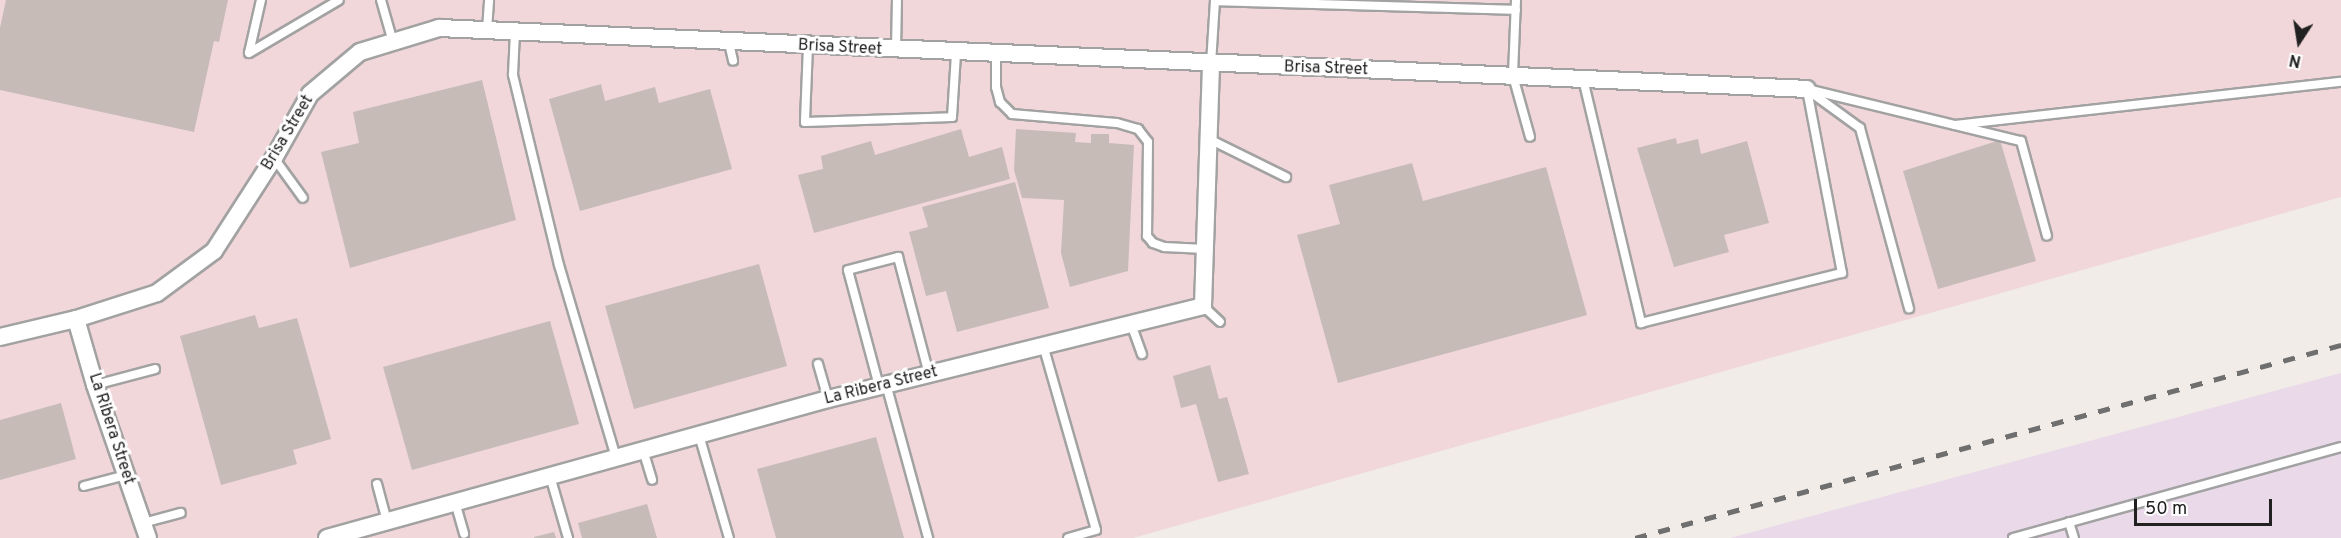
<!DOCTYPE html>
<html>
<head>
<meta charset="utf-8">
<style>
  body { margin:0 }
  #map { position:relative; width:2341px; height:538px; overflow:hidden; background:#f1ece8; font-family:Overpass,sans-serif }
  div>[style] { position:absolute }
  [style*='--x'] { left:calc(var(--x)*1px); top:calc(var(--y)*1px); width:calc(var(--w)*1px); rotate:calc(var(--a)*1deg) }
  .commercial>* { inset:0; background:#f1d7da }
  .industrial>* { inset:0; background:#eadae9 }
  .building>* { inset:0; background:#c6bbb7 }
  .roads { filter:drop-shadow(2px 0 #a2a2a2) drop-shadow(-2px 0 #a2a2a2) drop-shadow(0 2px #a2a2a2) drop-shadow(0 -2px #a2a2a2) }
  .service>* { height:8px; margin:-4px; padding:0 4px; transform-origin:4px; border-radius:4px; background:#fff }
  .minor>* { height:16px; margin:-8px; padding:0 8px; transform-origin:8px; border-radius:8px; background:#fff }
  .rail>* { height:4.5px; margin-top:-2.25px; transform-origin:0; background:repeating-linear-gradient(90deg,#6f6f6f 0 12px,transparent 0 24px) }
  span { translate:-50% -50%; white-space:nowrap; text-align:center; line-height:1.15; -webkit-text-stroke:6px #fff; paint-order:stroke }
  .street-label { font-size:16px; color:#212121 }
  .north { position:absolute; left:2269px; top:12px; width:60px; height:60px; -webkit-text-stroke:4px #fff; paint-order:stroke; rotate:192deg; font-size:16px; font-weight:700; line-height:24px; text-align:center; color:#212121 }
  .north::after { content:''; display:block; margin:auto; width:21px; height:27px; background:#212121; clip-path:polygon(50% 0,100% 100%,50% 72%,0 100%) }
  .scale { position:absolute; left:2134px; top:499px; width:138px; height:27px; box-sizing:border-box; border:3px solid #212121; border-top:0; padding-left:8px; font-size:18px; line-height:21px; white-space:nowrap; color:#212121; -webkit-text-stroke:4px #fff; paint-order:stroke }
</style>
</head>
<body>
<div id="map">
  <div class="commercial">
    <div style="clip-path:polygon(0 0,2341px 0,2341px 197px,1133px 538px,0 538px)"></div>
  </div>
  <div class="industrial">
    <div style="clip-path:polygon(2341px 373px,2341px 538px,1730px 538px)"></div>
  </div>
  <div class="building">
    <div style="clip-path:polygon(6px 0,228px 0,219px 42px,214px 41px,194px 132px,0 90px,0 28px)"></div>
    <div style="clip-path:polygon(482px 80px,516px 220px,350px 268px,321px 152px,359px 143px,353px 112px)"></div>
    <div style="clip-path:polygon(601px 84px,605px 101px,655px 87px,659px 103px,710px 89px,732px 169px,580px 211px,549px 99px)"></div>
    <div style="clip-path:polygon(961px 129px,969px 157px,1002px 147px,1010px 179px,814px 233px,798px 175px,823px 169px,821px 156px,871px 141px,875px 155px)"></div>
    <div style="clip-path:polygon(1016px 129px,1076px 133px,1075px 142px,1091px 143px,1091px 134px,1109px 134px,1109px 143px,1134px 145px,1128px 271px,1070px 287px,1061px 253px,1064px 200px,1022px 198px,1014px 170px)"></div>
    <div style="clip-path:polygon(1676px 138px,1677px 144px,1698px 139px,1701px 154px,1747px 141px,1769px 223px,1724px 235px,1729px 252px,1674px 267px,1637px 148px)"></div>
    <div style="clip-path:polygon(2000px 140px,2036px 261px,1938px 289px,1903px 171px)"></div>
    <div style="clip-path:polygon(1412px 163px,1423px 201px,1546px 167px,1587px 315px,1338px 383px,1297px 235px,1340px 224px,1329px 185px)"></div>
    <div style="clip-path:polygon(1015px 182px,1049px 308px,957px 332px,946px 291px,926px 296px,909px 232px,928px 227px,922px 207px)"></div>
    <div style="clip-path:polygon(759px 264px,787px 366px,634px 409px,605px 306px)"></div>
    <div style="clip-path:polygon(255px 315px,259px 328px,297px 318px,331px 439px,293px 450px,297px 464px,221px 485px,180px 336px)"></div>
    <div style="clip-path:polygon(550px 321px,579px 424px,412px 470px,383px 367px)"></div>
    <div style="clip-path:polygon(1210px 365px,1219px 399px,1227px 397px,1249px 474px,1218px 482px,1196px 404px,1181px 408px,1173px 376px)"></div>
    <div style="clip-path:polygon(61px 403px,76px 459px,0 480px,0 420px)"></div>
    <div style="clip-path:polygon(876px 437px,904px 538px,776px 538px,757px 469px)"></div>
    <div style="clip-path:polygon(647px 504px,657px 538px,582px 538px,578px 523px)"></div>
    <div style="clip-path:polygon(554px 532px,556px 538px,534px 538px,534px 537px)"></div>
  </div>
  <div class="roads">
    <div class="service">
      <div style="--x:261;--y:0;--w:54;--a:102.8"></div>
      <div style="--x:249;--y:53;--w:104;--a:-30.5"></div>
      <div style="--x:381;--y:0;--w:44;--a:74.1"></div>
      <div style="--x:1516;--y:0;--w:76;--a:92.3"></div>
      <div style="--x:1513;--y:76;--w:63;--a:74.4"></div>
      <div style="--x:1215;--y:1;--w:301;--a:1.7"></div>
      <div style="--x:487;--y:30;--w:30;--a:-86"></div>
      <div style="--x:515;--y:32;--w:43;--a:92.7"></div>
      <div style="--x:513;--y:75;--w:195;--a:76.4"></div>
      <div style="--x:559;--y:265;--w:201;--a:73.5"></div>
      <div style="--x:729;--y:43;--w:18;--a:77"></div>
      <div style="--x:808;--y:46;--w:76;--a:92.3"></div>
      <div style="--x:805;--y:122;--w:147;--a:-1.9"></div>
      <div style="--x:952;--y:117;--w:64;--a:-86.4"></div>
      <div style="--x:896;--y:50;--w:50;--a:-88.9"></div>
      <div style="--x:996;--y:54;--w:33;--a:90"></div>
      <div style="--x:996;--y:87;--w:16;--a:75"></div>
      <div style="--x:1000;--y:102;--w:17;--a:45"></div>
      <div style="--x:1012;--y:114;--w:105;--a:4.9"></div>
      <div style="--x:1117;--y:123;--w:22;--a:16"></div>
      <div style="--x:1138;--y:129;--w:16;--a:52"></div>
      <div style="--x:1148;--y:142;--w:94;--a:90.6"></div>
      <div style="--x:1147;--y:236;--w:9;--a:49"></div>
      <div style="--x:1153;--y:243;--w:12;--a:20"></div>
      <div style="--x:1164;--y:247;--w:41;--a:2.8"></div>
      <div style="--x:1211;--y:64;--w:64;--a:-86.4"></div>
      <div style="--x:1583;--y:79;--w:251;--a:76.6"></div>
      <div style="--x:1641;--y:323;--w:207;--a:-14"></div>
      <div style="--x:1842;--y:273;--w:187;--a:-100.8"></div>
      <div style="--x:1807;--y:89;--w:220;--a:13.7"></div>
      <div style="--x:2021;--y:141;--w:98;--a:74.7"></div>
      <div style="--x:1809;--y:91;--w:63;--a:36"></div>
      <div style="--x:1860;--y:128;--w:187;--a:74.8"></div>
      <div style="--x:1955;--y:125;--w:388;--a:-6.4"></div>
      <div style="--x:1209;--y:139;--w:86;--a:26.3"></div>
      <div style="--x:274;--y:158;--w:49;--a:54.1"></div>
      <div style="--x:1203;--y:306;--w:23;--a:43"></div>
      <div style="--x:1131;--y:324;--w:32;--a:70"></div>
      <div style="--x:1043;--y:345;--w:192;--a:74"></div>
      <div style="--x:1096;--y:530;--w:29;--a:164"></div>
      <div style="--x:818;--y:364;--w:36;--a:74"></div>
      <div style="--x:886;--y:384;--w:160;--a:74.7"></div>
      <div style="--x:95;--y:385;--w:62;--a:-14.9"></div>
      <div style="--x:879;--y:386;--w:120;--a:-105"></div>
      <div style="--x:848;--y:270;--w:52;--a:-14.6"></div>
      <div style="--x:898;--y:257;--w:121;--a:75.2"></div>
      <div style="--x:699;--y:435;--w:107;--a:73.8"></div>
      <div style="--x:643;--y:450;--w:31;--a:73"></div>
      <div style="--x:550;--y:476;--w:65;--a:73.8"></div>
      <div style="--x:377;--y:484;--w:38;--a:75"></div>
      <div style="--x:84;--y:486;--w:43;--a:-14.7"></div>
      <div style="--x:455;--y:502;--w:33;--a:74"></div>
      <div style="--x:2069;--y:522;--w:17;--a:73"></div>
      <div style="--x:143;--y:523;--w:39;--a:-15"></div>
      <div style="--x:2013;--y:538;--w:340;--a:-15.5"></div>
    </div>
    <div class="minor">
      <div style="--x:76;--y:319;--w:69;--a:73.9"></div>
      <div style="--x:95;--y:385;--w:162;--a:70.9"></div>
      <div style="--x:0;--y:337;--w:78;--a:-13.3"></div>
      <div style="--x:76;--y:319;--w:85;--a:-17.8"></div>
      <div style="--x:157;--y:293;--w:71;--a:-36.4"></div>
      <div style="--x:214;--y:251;--w:111;--a:-57.2"></div>
      <div style="--x:274;--y:158;--w:73;--a:-60.6"></div>
      <div style="--x:310;--y:94;--w:65;--a:-40"></div>
      <div style="--x:360;--y:52;--w:83;--a:-16.9"></div>
      <div style="--x:439;--y:28;--w:1369;--a:2.55"></div>
      <div style="--x:327;--y:538;--w:520;--a:-15.51"></div>
      <div style="--x:828;--y:399;--w:386;--a:-13.9"></div>
      <div style="--x:1203;--y:306;--w:242;--a:-88.1"></div>
    </div>
  </div>
  <div class="rail">
    <div style="--x:1635;--y:538;--w:732;--a:-15.29"></div>
  </div>
  <div class="street-label">
    <span style="left:840px;top:48px;rotate:3deg">Brisa Street</span>
    <span style="left:1326px;top:69px;rotate:2deg">Brisa Street</span>
    <span style="left:288px;top:133px;rotate:-59deg">Brisa Street</span>
    <span style="left:881px;top:386px;rotate:-14deg">La Ribera Street</span>
    <span style="left:111px;top:429px;rotate:72deg">La Ribera Street</span>
  </div>
  <div class="north">N</div>
  <div class="scale">50 m</div>
</div>
</body>
</html>
